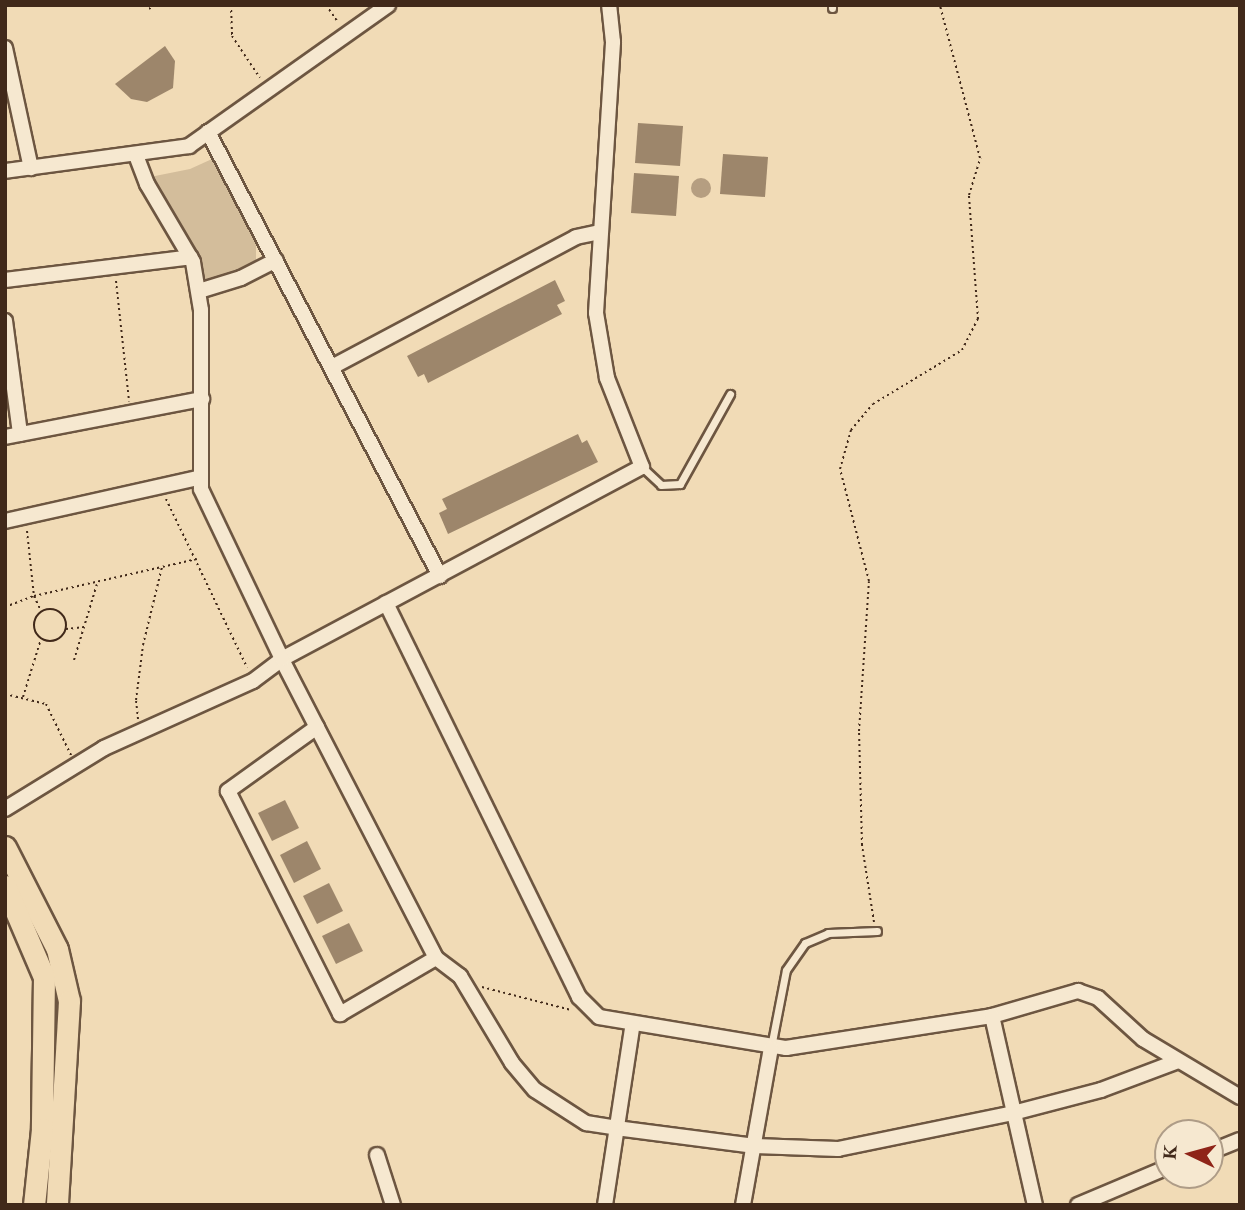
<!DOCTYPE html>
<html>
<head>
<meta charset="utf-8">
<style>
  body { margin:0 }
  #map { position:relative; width:1245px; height:1210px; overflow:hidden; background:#f1dbb6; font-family:"EB Garamond",serif }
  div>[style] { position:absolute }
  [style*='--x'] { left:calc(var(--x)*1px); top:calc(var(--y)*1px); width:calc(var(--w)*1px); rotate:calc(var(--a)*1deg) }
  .green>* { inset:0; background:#d3bd9b }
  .water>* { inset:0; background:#b59e81 }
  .round { border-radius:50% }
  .building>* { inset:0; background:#9d866b }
  .path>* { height:2px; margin-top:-1px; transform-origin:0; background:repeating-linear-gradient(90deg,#41291a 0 2px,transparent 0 5.5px) }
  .path>.ring { margin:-1px; padding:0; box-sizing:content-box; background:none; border:2px solid #41291a; border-radius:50% }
  .roads { filter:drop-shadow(2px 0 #6d5641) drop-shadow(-2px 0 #6d5641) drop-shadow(0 2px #6d5641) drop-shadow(0 -2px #6d5641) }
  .lane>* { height:7px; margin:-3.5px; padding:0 3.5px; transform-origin:3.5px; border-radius:3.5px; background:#f6e8d0 }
  .street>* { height:14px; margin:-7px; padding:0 7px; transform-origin:7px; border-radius:7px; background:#f6e8d0 }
  .primary>* { height:21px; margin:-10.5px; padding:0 10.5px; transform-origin:10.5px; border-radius:10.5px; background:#f1dbb6 }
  span { translate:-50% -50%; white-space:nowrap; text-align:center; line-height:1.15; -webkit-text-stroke:5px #f6e8d0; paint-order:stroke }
  .frame { position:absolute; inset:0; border:7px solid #41291a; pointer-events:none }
  .north { position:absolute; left:1154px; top:1119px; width:70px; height:70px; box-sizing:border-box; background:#f6e8d0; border:2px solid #ae9c87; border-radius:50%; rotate:275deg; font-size:19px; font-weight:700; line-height:28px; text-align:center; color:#41291a }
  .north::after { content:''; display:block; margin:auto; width:24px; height:32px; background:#8f2418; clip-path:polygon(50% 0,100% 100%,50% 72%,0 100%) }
</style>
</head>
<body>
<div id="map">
  <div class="green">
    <div style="clip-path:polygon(212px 159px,256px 243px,256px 266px,207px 284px,199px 260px,150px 177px,190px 169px)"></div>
  </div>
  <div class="water">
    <div class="round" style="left:691px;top:178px;width:20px;height:20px"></div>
  </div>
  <div class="building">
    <div style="clip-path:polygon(165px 46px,175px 61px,173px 88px,147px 102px,131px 99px,115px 84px)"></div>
    <div style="clip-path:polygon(638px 123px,683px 126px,680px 166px,635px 163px)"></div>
    <div style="clip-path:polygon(723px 154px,768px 157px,765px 197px,720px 194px)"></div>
    <div style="clip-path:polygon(634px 173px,679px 176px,676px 216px,631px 213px)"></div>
    <div style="clip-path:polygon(555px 280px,565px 301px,557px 305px,562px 314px,428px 383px,424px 374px,418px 377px,407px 356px)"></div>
    <div style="clip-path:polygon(578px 434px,582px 443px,587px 440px,598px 462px,448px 534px,439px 513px,447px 509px,442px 499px)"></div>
    <div style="clip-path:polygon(285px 800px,299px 828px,272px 841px,258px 813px)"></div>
    <div style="clip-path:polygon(307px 841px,321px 869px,294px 883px,280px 855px)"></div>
    <div style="clip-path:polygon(329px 883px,343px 911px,317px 924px,303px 896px)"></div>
    <div style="clip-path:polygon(349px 923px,363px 951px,336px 964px,322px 936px)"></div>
  </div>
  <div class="path">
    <div style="--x:146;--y:5;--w:5;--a:53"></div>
    <div style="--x:149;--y:9;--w:6;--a:-39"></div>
    <div style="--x:231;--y:5;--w:31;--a:88"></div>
    <div style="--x:232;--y:36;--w:50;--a:56.3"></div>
    <div style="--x:326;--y:5;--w:21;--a:55"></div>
    <div style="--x:116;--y:281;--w:121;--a:83.8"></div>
    <div style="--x:166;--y:499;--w:187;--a:64.3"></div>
    <div style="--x:27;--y:531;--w:65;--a:83.9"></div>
    <div style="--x:34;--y:596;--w:17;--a:65"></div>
    <div style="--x:5;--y:607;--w:31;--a:-21"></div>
    <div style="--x:34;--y:596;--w:167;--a:-12.8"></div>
    <div class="ring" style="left:34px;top:609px;width:30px;height:30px"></div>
    <div style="--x:66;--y:629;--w:19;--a:-6"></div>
    <div style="--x:74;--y:660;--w:79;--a:-73.2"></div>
    <div style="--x:5;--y:694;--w:42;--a:13.7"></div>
    <div style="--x:46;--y:704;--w:57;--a:63.9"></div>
    <div style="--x:23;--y:697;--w:61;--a:-72.8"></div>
    <div style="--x:138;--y:719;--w:19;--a:-96"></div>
    <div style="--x:136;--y:700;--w:55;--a:-82.7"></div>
    <div style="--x:143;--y:645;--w:80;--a:-76.3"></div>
    <div style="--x:874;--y:922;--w:78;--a:-98.9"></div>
    <div style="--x:862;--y:845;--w:114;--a:-91.5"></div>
    <div style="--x:859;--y:731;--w:150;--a:-86.2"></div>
    <div style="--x:869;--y:581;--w:116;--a:-104.5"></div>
    <div style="--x:840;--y:469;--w:41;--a:-74.2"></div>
    <div style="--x:851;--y:430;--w:34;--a:-50"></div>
    <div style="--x:873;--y:404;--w:104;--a:-31.2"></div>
    <div style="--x:962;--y:350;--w:35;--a:-63"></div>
    <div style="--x:978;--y:319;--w:124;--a:-94.2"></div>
    <div style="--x:969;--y:195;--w:39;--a:-73"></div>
    <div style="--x:980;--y:158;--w:158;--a:-104.7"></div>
    <div style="--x:482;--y:987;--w:92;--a:14.5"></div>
  </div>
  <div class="roads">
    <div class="lane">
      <div style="--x:832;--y:8;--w:3;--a:-90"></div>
      <div style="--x:642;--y:467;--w:26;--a:43"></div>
      <div style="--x:661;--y:485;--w:19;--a:-3"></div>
      <div style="--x:680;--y:484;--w:103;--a:-60.9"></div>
      <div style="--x:771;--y:1047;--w:78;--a:-79"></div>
      <div style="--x:786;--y:970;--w:33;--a:-55"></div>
      <div style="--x:805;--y:943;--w:25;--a:-23"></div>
      <div style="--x:828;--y:933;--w:49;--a:-2.3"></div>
    </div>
    <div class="street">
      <div style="--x:5;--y:48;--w:123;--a:77.8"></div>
      <div style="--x:208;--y:132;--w:501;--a:62.41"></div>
      <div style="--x:5;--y:171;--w:186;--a:-7.7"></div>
      <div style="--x:189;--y:146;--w:244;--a:-35.3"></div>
      <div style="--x:5;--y:280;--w:187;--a:-7"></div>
      <div style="--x:199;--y:291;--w:44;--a:-17.2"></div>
      <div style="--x:241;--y:278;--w:39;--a:-27"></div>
      <div style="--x:5;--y:321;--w:114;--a:82.4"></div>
      <div style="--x:332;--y:367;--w:276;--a:-28"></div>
      <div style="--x:576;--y:237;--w:25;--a:-12"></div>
      <div style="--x:5;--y:437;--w:201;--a:-10.9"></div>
      <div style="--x:5;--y:521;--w:198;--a:-12.6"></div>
      <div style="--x:386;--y:603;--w:439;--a:63.9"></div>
      <div style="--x:579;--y:997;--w:28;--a:45"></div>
      <div style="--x:599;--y:1017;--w:190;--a:9.4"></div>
      <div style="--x:786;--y:1048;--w:208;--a:-8.8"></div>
      <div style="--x:992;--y:1016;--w:90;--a:-16.2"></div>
      <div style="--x:1078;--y:991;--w:21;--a:19"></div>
      <div style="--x:1098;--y:998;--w:61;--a:42.3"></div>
      <div style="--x:1143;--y:1039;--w:113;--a:30.9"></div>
      <div style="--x:317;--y:727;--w:110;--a:144.3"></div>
      <div style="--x:228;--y:791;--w:250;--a:63.3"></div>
      <div style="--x:340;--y:1014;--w:111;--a:-30.3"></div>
      <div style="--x:436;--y:958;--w:336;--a:-117.3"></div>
      <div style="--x:282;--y:659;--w:408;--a:-28.1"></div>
      <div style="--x:642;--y:467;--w:96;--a:-111.5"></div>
      <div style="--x:607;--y:378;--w:66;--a:-99.6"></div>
      <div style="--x:596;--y:313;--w:272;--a:-86.4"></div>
      <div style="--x:613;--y:42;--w:37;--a:-96"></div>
      <div style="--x:5;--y:809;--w:116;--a:-31.6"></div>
      <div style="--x:104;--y:748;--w:163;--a:-24.2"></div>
      <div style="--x:253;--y:681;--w:36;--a:-37"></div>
      <div style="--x:282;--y:659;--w:188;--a:-115.5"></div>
      <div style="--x:201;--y:489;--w:179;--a:-90"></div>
      <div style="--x:201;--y:310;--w:49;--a:-99.5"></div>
      <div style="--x:193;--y:262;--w:91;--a:-120.5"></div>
      <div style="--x:147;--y:184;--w:31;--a:-111"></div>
      <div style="--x:436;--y:958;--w:30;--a:37"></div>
      <div style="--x:460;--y:976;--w:101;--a:59.1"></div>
      <div style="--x:512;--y:1063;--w:35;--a:50"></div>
      <div style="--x:535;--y:1090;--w:61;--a:32.9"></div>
      <div style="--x:586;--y:1123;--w:30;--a:9"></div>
      <div style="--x:616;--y:1128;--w:140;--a:7.4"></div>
      <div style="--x:755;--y:1146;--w:83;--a:2.1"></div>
      <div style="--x:838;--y:1149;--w:179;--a:-11.6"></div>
      <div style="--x:1013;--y:1113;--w:91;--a:-14.6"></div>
      <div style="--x:1101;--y:1090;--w:82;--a:-20.6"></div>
      <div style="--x:992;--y:1016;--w:194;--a:77.2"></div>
      <div style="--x:1210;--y:1152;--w:32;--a:-22"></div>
      <div style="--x:377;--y:1155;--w:52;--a:72.3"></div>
      <div style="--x:605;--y:1205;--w:184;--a:-81.3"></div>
      <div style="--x:743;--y:1205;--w:159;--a:-79.9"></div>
      <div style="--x:1078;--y:1205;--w:98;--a:-22.9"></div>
    </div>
    <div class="primary">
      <div style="--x:5;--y:847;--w:114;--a:63"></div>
      <div style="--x:57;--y:949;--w:53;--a:77"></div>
      <div style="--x:69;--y:1001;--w:204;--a:93.4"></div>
      <div style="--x:5;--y:886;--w:99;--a:66.8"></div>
      <div style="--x:44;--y:977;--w:152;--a:90.8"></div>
      <div style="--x:42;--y:1129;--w:76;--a:96"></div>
    </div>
  </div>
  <div class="frame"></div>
  <div class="north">K</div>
</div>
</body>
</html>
